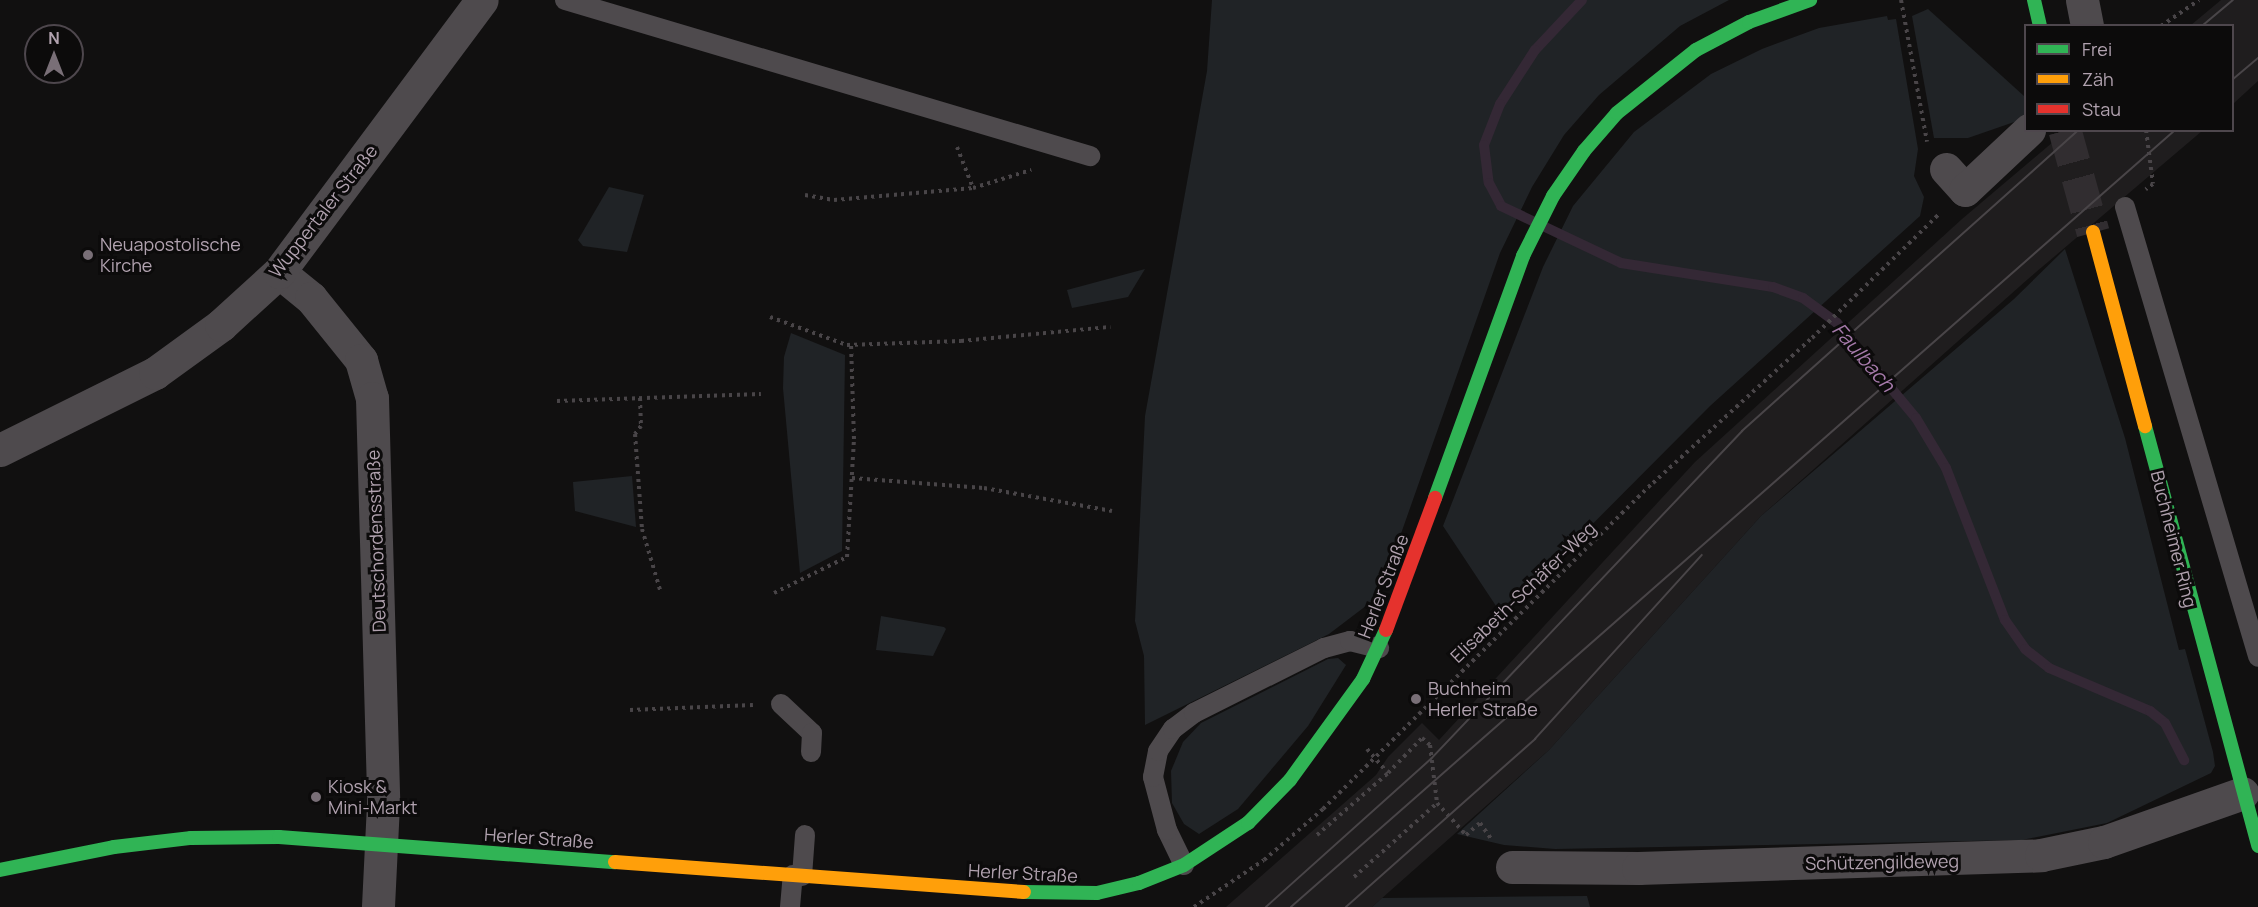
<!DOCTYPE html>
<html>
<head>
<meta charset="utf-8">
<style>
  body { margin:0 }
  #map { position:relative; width:2258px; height:907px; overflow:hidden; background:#111010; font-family:Manrope,sans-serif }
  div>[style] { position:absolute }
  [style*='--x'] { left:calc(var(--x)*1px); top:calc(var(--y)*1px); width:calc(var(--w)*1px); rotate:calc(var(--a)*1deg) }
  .built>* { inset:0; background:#1f1d1e }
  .green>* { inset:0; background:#202326 }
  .stream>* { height:10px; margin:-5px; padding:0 5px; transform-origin:5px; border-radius:5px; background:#342835 }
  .secondary-tunnel>* { height:33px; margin-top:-16.5px; transform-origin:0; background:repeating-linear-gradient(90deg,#312d30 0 33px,transparent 0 49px) }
  .path>* { height:4px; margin-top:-2px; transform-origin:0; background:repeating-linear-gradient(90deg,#494548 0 3px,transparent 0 7.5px) }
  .lane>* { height:20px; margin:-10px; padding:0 10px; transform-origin:10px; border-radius:10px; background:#4e4a4d }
  .street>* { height:33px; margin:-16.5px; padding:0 16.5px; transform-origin:16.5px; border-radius:16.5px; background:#4e4a4d }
  .fast>* { height:14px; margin:-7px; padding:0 7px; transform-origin:7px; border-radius:7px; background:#30b455 }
  .slow>* { height:14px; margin:-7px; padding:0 7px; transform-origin:7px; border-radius:7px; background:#ff9f0a }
  .jam>* { height:14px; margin:-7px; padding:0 7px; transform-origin:7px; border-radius:7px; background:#e5322d }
  .tram>* { height:1.5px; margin:-0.75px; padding:0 0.75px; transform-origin:0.75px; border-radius:0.75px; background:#494548 }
  .dots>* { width:16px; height:16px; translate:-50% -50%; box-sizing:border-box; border:3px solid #0c0b0b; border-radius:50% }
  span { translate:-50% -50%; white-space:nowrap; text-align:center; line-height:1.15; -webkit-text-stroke:6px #0c0b0b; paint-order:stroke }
  .street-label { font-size:18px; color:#b1a2af }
  .poi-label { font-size:18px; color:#b1a2af }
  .left { translate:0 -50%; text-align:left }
  .water-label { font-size:20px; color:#a67aab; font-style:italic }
  .legend { position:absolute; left:2024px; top:24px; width:210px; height:108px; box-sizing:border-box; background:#0c0b0b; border:2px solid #4e474d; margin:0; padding:8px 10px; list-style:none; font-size:18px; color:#b1a2af }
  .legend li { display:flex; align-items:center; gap:12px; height:30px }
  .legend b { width:30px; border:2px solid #4e474d }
  .north { position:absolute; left:24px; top:24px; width:60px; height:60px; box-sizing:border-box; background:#0c0b0b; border:2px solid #4e474d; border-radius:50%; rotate:0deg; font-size:16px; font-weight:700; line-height:24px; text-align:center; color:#b1a2af }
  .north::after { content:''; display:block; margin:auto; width:21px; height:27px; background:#796f77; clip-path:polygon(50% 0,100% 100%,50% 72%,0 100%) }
</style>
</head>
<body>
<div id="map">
  <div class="built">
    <div style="clip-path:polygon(2221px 0,2258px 0,2258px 81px,2233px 104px,2232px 26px,2191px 25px)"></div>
    <div style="clip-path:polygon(2066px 131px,2202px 131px,2028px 279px,1761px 516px,1549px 750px,1372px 907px,1226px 907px,1376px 775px,1388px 757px,1422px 723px,1439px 740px,1695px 462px,1962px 219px)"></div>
  </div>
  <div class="green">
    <div style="clip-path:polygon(1212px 0,1729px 0,1680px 26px,1599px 95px,1564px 135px,1532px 187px,1500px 253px,1379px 596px,1329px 634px,1145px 725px,1144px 656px,1135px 621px,1145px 416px,1207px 71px)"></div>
    <div style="clip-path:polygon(1928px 9px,2024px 96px,2025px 113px,2020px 120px,1968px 138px,1934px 138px,1912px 16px)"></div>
    <div style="clip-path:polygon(1887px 16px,1888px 20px,1896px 19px,1918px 149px,1914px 176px,1924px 197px,1920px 216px,1710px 406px,1502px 615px,1443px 526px,1543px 267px,1573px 206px,1634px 132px,1711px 74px,1762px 49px,1819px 28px)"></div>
    <div style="clip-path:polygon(609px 187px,644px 195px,627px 252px,583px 246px,578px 240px)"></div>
    <div style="clip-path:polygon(2065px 249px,2125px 438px,2179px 650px,2185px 649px,2213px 752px,2215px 766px,2211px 773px,2107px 823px,2022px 840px,1555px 849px,1504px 845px,1457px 834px,1549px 750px,1761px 516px,2014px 299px)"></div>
    <div style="clip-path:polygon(1145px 269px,1128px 297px,1072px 308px,1067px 290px)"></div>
    <div style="clip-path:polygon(791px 333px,845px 355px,842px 551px,800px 573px,783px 388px,784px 357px)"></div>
    <div style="clip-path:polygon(632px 476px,636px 527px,575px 511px,573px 482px)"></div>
    <div style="clip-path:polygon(881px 616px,944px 627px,946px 629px,933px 656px,876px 650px)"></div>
    <div style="clip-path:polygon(1338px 658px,1346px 665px,1308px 726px,1238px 809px,1199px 834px,1184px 824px,1172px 803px,1171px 771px,1183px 742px,1201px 723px,1328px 659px)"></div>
    <div style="clip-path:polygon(1587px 896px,1590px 907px,1372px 907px,1382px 898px)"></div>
  </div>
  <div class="stream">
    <div style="--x:1582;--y:0;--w:69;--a:133.2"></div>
    <div style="--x:1535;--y:50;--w:64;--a:122.9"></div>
    <div style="--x:1500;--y:104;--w:44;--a:111.3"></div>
    <div style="--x:1484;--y:145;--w:38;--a:83"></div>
    <div style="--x:1489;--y:183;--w:26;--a:62"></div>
    <div style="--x:1501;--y:206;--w:133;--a:25.4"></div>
    <div style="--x:1621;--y:263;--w:154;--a:9"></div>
    <div style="--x:1773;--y:287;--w:32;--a:20"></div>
    <div style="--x:1803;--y:298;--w:42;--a:36.3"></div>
    <div style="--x:1837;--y:323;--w:124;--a:50.3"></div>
    <div style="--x:1916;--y:418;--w:58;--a:59"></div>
    <div style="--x:1946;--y:468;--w:163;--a:68.8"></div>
    <div style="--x:2005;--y:620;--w:35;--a:55"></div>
    <div style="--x:2025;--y:649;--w:31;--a:38"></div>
    <div style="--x:2049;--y:668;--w:110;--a:23.1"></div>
    <div style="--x:2150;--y:711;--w:19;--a:39"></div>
    <div style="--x:2165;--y:723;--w:42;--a:62.8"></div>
  </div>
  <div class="secondary-tunnel">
    <div style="--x:2065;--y:130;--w:106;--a:74.6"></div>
  </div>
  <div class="path">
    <div style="--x:1901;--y:0;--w:144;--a:79.6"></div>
    <div style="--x:2161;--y:26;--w:46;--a:-34.4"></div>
    <div style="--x:2146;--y:130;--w:54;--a:82.6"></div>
    <div style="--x:2153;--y:184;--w:9;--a:144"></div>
    <div style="--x:957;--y:147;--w:44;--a:68.7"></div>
    <div style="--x:805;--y:195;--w:29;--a:10"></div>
    <div style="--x:834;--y:200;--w:140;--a:-4.9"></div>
    <div style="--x:973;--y:188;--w:61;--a:-17.2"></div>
    <div style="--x:770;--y:317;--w:82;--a:20"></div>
    <div style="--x:847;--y:345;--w:114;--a:-2"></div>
    <div style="--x:961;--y:341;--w:150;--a:-5.4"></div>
    <div style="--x:640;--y:398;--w:28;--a:88"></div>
    <div style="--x:641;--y:426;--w:10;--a:127"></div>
    <div style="--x:635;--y:434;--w:95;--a:85.8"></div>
    <div style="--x:642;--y:529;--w:67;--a:73.5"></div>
    <div style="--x:557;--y:401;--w:204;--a:-2"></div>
    <div style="--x:852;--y:478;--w:132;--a:4.3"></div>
    <div style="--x:984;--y:488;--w:130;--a:10.2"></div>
    <div style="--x:774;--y:593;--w:81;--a:-26.3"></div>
    <div style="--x:847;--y:557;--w:118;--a:-86.6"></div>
    <div style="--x:854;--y:439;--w:94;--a:-91.8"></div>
    <div style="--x:630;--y:710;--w:123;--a:-2.3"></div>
    <div style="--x:1367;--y:749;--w:32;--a:49"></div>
    <div style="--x:1388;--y:773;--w:49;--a:-45.8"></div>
    <div style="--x:1422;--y:738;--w:11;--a:41"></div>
    <div style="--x:1430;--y:745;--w:58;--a:83.1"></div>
    <div style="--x:1437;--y:803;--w:43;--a:47.8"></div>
    <div style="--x:1466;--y:835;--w:18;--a:-41"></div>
    <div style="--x:1480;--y:823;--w:21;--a:55"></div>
    <div style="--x:1317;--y:835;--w:94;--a:-41.1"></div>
    <div style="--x:1354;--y:877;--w:111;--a:-41.7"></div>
    <div style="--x:1194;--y:907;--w:84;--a:-33.9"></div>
    <div style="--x:1264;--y:860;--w:78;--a:-40.8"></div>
    <div style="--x:1323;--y:809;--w:464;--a:-44.7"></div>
    <div style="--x:1653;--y:483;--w:215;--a:-42.4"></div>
    <div style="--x:1812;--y:338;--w:177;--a:-44.3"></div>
  </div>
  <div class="lane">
    <div style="--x:565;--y:0;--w:548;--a:16.55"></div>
    <div style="--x:2125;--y:207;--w:469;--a:73.5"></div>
    <div style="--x:781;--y:704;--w:42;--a:43.1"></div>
    <div style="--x:812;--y:733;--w:19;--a:93"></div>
    <div style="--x:1184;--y:865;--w:39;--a:-116"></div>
    <div style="--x:1167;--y:830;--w:55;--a:-104.8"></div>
    <div style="--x:1153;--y:777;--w:26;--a:-79"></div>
    <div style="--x:1158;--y:751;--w:27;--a:-56"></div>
    <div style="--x:1173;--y:729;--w:26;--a:-37"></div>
    <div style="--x:1194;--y:713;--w:145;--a:-26.6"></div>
    <div style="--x:1324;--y:648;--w:27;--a:-15"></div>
    <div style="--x:1350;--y:641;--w:30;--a:14"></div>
    <div style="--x:802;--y:876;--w:41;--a:-85.8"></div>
    <div style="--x:790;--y:907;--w:32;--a:-85"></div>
  </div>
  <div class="street">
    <div style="--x:2082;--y:0;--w:26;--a:79"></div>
    <div style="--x:1946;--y:169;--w:28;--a:48"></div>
    <div style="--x:1965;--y:190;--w:88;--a:-43.2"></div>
    <div style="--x:279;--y:272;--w:41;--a:39.1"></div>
    <div style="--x:311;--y:298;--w:80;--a:51.1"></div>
    <div style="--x:361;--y:360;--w:40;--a:74"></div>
    <div style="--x:372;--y:398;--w:406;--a:88.4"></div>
    <div style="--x:383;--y:804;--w:103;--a:92.8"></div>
    <div style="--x:0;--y:450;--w:173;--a:-26.4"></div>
    <div style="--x:155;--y:373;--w:82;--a:-36"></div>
    <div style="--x:221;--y:325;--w:79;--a:-42.4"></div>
    <div style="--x:279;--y:272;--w:339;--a:-53.3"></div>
    <div style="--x:1512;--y:867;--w:126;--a:0.5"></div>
    <div style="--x:1638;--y:868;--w:403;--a:-1.8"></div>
    <div style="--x:2041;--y:855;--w:64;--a:-11.7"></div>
    <div style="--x:2104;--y:842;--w:147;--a:-19.4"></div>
  </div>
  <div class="fast">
    <div style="--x:2034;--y:0;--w:27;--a:77"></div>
    <div style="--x:2145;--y:426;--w:435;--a:74.9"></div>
    <div style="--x:1435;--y:498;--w:258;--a:-70"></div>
    <div style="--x:1523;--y:256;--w:67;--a:-63.4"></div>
    <div style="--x:1553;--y:196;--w:55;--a:-55.4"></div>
    <div style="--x:1584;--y:151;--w:50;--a:-49"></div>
    <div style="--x:1617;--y:113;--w:101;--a:-38.6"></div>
    <div style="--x:1696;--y:50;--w:60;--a:-27.8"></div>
    <div style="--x:1749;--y:22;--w:65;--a:-19.8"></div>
    <div style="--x:0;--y:870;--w:116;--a:-11.4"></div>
    <div style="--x:114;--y:847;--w:78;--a:-6.7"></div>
    <div style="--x:191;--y:838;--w:88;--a:-0.7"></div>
    <div style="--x:279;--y:837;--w:337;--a:4.3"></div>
    <div style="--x:1024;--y:892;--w:73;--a:0.8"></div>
    <div style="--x:1097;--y:893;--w:43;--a:-13.4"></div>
    <div style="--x:1139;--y:883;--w:48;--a:-21.8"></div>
    <div style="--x:1184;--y:865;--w:77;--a:-33.3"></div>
    <div style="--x:1248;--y:823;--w:60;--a:-45.7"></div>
    <div style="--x:1290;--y:780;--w:125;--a:-54.1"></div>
    <div style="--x:1363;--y:679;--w:54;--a:-64.9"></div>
  </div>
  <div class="slow">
    <div style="--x:2093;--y:232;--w:201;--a:75"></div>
    <div style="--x:615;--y:862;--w:410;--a:4.2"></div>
  </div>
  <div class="jam">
    <div style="--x:1386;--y:630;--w:141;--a:-69.6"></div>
  </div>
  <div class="tram">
    <div style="--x:2202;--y:26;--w:40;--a:-40"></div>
    <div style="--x:2232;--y:80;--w:34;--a:-40"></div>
    <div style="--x:1266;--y:907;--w:222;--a:-41.9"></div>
    <div style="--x:1431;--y:759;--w:452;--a:-46.5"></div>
    <div style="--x:1742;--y:431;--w:452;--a:-41.8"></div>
    <div style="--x:1291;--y:907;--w:1177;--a:-41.31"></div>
    <div style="--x:1346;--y:907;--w:253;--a:-41.6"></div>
    <div style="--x:1535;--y:739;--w:248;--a:-47.8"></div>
  </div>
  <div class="dots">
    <div style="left:88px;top:255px;background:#796f77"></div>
    <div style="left:1416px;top:699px;background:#796f77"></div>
    <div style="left:316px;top:797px;background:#796f77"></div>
  </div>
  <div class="street-label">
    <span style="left:323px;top:211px;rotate:-52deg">Wuppertaler Straße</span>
    <span style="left:2174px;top:539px;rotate:76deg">Buchheimer Ring</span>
    <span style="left:376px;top:541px;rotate:-92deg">Deutschordensstraße</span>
    <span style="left:1383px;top:586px;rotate:-69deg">Herler Straße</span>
    <span style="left:1523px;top:592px;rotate:-44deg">Elisabeth-Schäfer-Weg</span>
    <span style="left:539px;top:838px;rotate:4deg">Herler Straße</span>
    <span style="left:1882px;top:862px;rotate:-1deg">Schützengildeweg</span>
    <span style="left:1023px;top:873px;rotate:3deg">Herler Straße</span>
  </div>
  <div class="poi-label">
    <span class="left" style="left:100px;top:255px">Neuapostolische<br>Kirche</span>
    <span class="left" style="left:1428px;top:699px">Buchheim<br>Herler Straße</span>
    <span class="left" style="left:328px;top:797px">Kiosk &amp;<br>Mini-Markt</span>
  </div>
  <div class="water-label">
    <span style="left:1864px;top:357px;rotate:49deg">Faulbach</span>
  </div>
  <ul class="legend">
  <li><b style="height:8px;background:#30b455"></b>Frei</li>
  <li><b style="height:8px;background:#ff9f0a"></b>Zäh</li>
  <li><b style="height:8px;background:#e5322d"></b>Stau</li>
  </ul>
  <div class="north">N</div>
</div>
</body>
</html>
